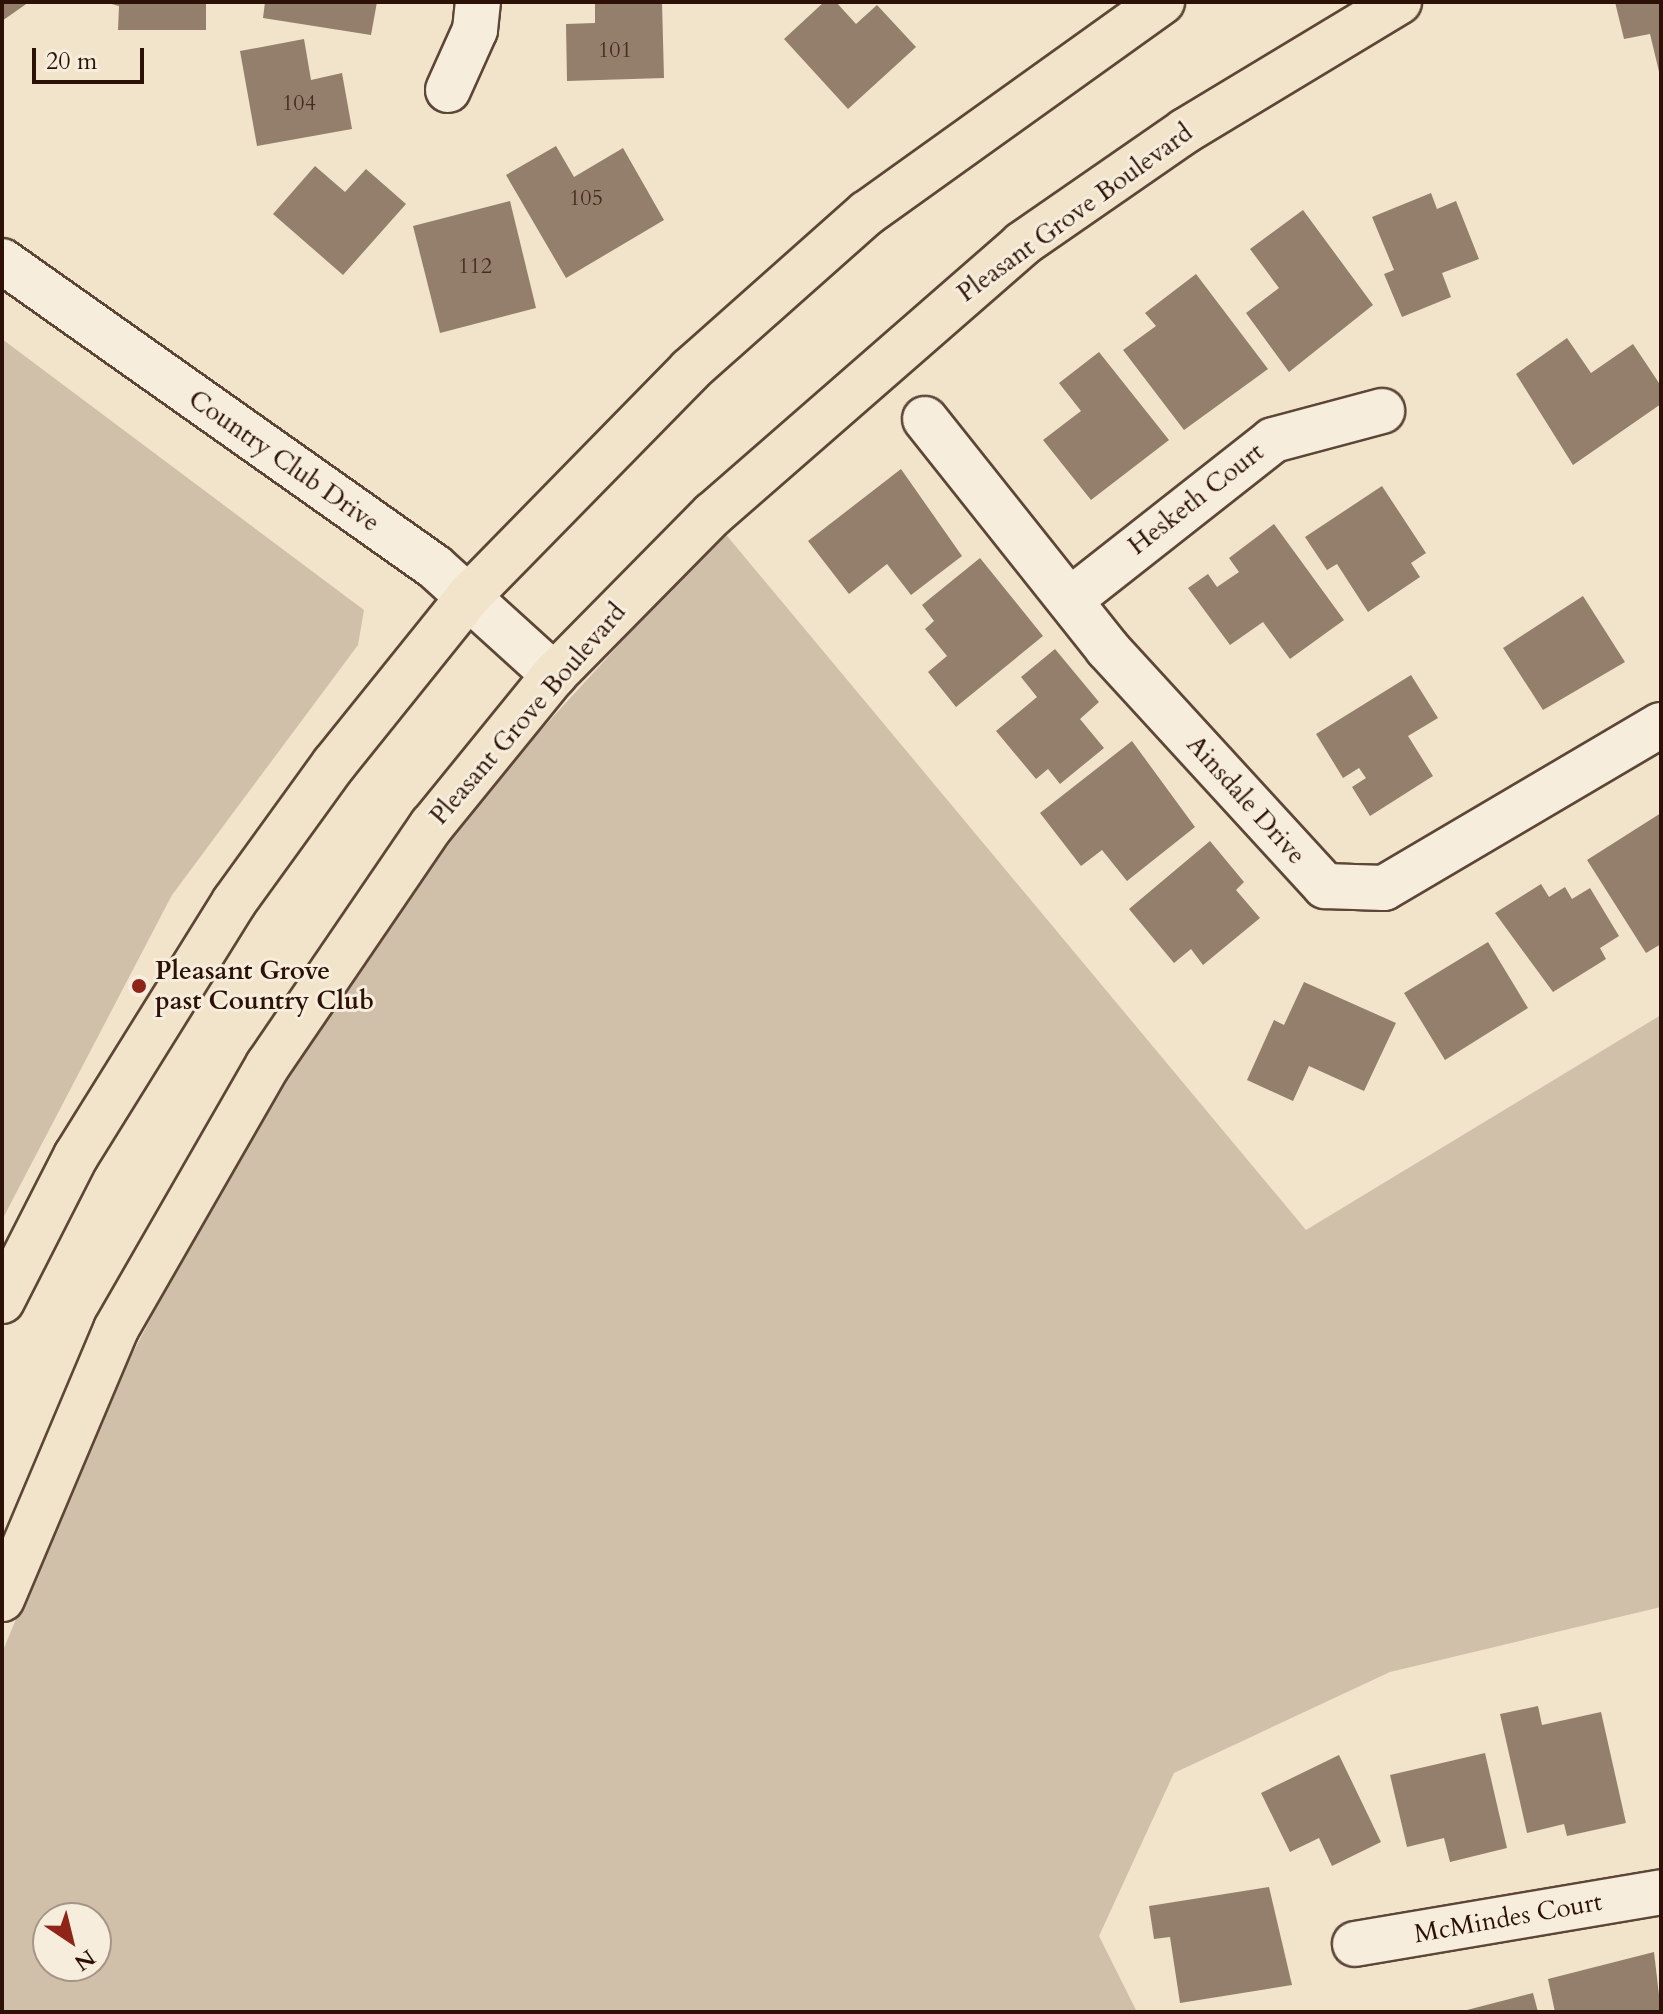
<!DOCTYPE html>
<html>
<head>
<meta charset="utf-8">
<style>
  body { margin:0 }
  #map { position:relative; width:1663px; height:2014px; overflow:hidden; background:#f1e4cb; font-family:Cardo,serif }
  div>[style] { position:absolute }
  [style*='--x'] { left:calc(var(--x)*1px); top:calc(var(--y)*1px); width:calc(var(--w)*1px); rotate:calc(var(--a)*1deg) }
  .green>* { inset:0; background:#d0c0aa }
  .building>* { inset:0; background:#937f6c }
  .roads { filter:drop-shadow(2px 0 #5e4637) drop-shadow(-2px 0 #5e4637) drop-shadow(0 2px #5e4637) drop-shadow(0 -2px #5e4637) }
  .minor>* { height:44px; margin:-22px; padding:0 22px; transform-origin:22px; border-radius:22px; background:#f6eddd }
  .major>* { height:44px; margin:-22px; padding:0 22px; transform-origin:22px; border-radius:22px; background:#f1e4cb }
  .dots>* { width:22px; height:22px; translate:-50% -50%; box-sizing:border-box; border:4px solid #f6eddd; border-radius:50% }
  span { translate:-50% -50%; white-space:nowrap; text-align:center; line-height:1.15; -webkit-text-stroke:6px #f6eddd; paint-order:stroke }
  .number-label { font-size:22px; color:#462c20 }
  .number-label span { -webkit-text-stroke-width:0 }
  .street-label { font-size:26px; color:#2d1106 }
  .poi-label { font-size:26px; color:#2d1106; font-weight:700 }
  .left { translate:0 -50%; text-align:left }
  .frame { position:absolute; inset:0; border:4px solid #2d1106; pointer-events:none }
  .north { position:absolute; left:32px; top:1902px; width:80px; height:80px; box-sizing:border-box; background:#f6eddd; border:2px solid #a69587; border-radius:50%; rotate:145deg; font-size:22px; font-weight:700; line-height:32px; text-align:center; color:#2d1106 }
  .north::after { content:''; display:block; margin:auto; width:28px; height:36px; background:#8f2418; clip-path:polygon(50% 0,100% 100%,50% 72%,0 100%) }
  .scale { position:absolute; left:32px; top:48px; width:112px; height:36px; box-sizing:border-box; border:4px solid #2d1106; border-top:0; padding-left:10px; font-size:24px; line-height:28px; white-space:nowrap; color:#2d1106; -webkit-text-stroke:6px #f6eddd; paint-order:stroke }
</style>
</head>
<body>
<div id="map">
  <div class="green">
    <div style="clip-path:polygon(2px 339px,364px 610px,358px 645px,172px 895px,2px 1220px)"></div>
    <div style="clip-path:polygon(evenodd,723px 531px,1306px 1230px,1661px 1015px,1661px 1607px,1390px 1672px,1174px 1773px,1099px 1936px,1137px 2012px,2px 2012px,2px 1653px,101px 1413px,239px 1151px,419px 881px,519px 754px,723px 531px,48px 1918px,96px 1918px,96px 1966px,48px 1966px,48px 1918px)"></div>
  </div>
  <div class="building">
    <div style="clip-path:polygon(2px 2px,29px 2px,2px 21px)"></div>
    <div style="clip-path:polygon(104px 2px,206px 2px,206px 30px,118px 30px,119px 6px)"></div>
    <div style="clip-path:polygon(265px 2px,377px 2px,371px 35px,263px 18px)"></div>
    <div style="clip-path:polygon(595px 2px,662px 2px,664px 78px,567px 81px,566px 24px,595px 23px)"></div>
    <div style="clip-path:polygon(824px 2px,836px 2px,856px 24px,877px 5px,916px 47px,848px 109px,784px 39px)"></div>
    <div style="clip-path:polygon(1615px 2px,1661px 2px,1661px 80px,1650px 34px,1624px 39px)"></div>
    <div style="clip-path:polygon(304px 39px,311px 80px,342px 73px,352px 129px,257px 146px,240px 51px)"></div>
    <div style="clip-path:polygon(556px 146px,574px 177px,623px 148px,664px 220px,566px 278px,506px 175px)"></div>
    <div style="clip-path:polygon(315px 166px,345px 192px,366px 169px,406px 204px,343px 275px,273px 214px)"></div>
    <div style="clip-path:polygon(1431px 193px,1437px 209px,1456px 201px,1479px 259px,1442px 273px,1451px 297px,1402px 317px,1384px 274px,1394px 270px,1372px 217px)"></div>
    <div style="clip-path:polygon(510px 201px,536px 308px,440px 333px,413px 226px)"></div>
    <div style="clip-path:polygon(1303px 210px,1373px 305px,1289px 372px,1246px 313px,1279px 288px,1250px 249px)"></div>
    <div style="clip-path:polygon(1196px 274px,1268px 369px,1184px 430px,1123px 350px,1156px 326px,1145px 313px)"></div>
    <div style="clip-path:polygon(1567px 338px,1591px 373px,1633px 344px,1661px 386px,1661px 404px,1573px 465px,1516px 374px)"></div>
    <div style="clip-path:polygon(1099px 352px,1169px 440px,1091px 500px,1043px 440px,1081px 411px,1059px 383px)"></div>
    <div style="clip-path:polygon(901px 469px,962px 556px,911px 595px,887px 564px,849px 594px,808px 541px)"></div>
    <div style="clip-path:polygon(1382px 486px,1426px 553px,1411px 563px,1420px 577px,1368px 612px,1337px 564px,1327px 570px,1305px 537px)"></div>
    <div style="clip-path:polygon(1274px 524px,1344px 620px,1290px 659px,1263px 622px,1230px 645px,1188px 588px,1208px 574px,1217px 587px,1239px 572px,1229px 558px)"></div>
    <div style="clip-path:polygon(980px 558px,1043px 636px,956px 707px,928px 672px,947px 656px,925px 629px,934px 621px,922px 605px)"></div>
    <div style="clip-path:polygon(1583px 596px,1625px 662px,1543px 710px,1503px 648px)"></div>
    <div style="clip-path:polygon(1055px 649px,1099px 702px,1080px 719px,1104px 748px,1060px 784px,1048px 769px,1036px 779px,996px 731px,1037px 697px,1021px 677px)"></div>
    <div style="clip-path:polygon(1411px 675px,1438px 718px,1408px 736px,1433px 776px,1370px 816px,1352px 787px,1366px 778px,1359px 768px,1343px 778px,1316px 734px)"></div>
    <div style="clip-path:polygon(1132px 741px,1195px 827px,1127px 881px,1102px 850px,1081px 866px,1040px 813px)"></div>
    <div style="clip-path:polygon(1661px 813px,1661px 944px,1646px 953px,1587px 860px)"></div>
    <div style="clip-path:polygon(1210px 841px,1244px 882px,1236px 890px,1260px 918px,1203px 965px,1191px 949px,1174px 963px,1129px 909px)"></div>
    <div style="clip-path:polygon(1541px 884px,1549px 897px,1565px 887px,1572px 899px,1590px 888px,1619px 936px,1600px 948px,1606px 959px,1553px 992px,1495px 913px)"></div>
    <div style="clip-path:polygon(1488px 942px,1528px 1008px,1445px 1060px,1404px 993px)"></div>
    <div style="clip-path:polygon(1304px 982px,1396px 1023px,1364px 1091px,1309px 1066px,1293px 1101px,1247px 1080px,1274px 1020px,1284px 1025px)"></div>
    <div style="clip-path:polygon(1538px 1706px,1542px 1725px,1601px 1712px,1626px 1823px,1567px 1836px,1564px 1824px,1527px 1833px,1500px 1714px)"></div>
    <div style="clip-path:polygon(1485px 1753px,1507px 1848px,1450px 1862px,1444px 1838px,1407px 1847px,1390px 1775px)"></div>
    <div style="clip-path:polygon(1339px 1755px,1381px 1842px,1332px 1866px,1319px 1838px,1290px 1852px,1261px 1793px)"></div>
    <div style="clip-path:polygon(1269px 1887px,1292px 1985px,1180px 2003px,1170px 1937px,1154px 1939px,1149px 1906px)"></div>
    <div style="clip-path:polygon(1654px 1952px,1661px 2012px,1555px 2012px,1548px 1979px)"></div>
    <div style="clip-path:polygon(1533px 1993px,1538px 2012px,1463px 2012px,1463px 2011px)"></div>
  </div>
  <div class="roads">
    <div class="minor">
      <div style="--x:448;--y:90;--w:66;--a:-65.8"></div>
      <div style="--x:475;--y:30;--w:28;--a:-84"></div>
      <div style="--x:2;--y:261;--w:530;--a:35.25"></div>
      <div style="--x:435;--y:567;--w:161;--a:42.2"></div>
      <div style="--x:925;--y:419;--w:293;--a:51.5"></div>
      <div style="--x:1107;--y:648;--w:323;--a:47.5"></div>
      <div style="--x:1325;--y:886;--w:59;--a:1.9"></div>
      <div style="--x:1384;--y:888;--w:321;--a:-30.5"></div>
      <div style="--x:1070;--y:600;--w:258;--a:-38.2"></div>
      <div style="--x:1273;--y:440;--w:113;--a:-14.9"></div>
      <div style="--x:1355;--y:1944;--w:310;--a:-9.6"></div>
    </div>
    <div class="major">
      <div style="--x:2;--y:1301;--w:163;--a:-63"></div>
      <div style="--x:76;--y:1156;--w:299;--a:-58.1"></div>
      <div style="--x:234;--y:902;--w:170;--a:-54.1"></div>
      <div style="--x:334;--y:764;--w:216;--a:-51.2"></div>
      <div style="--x:469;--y:596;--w:316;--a:-45.6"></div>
      <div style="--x:690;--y:370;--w:237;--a:-41.6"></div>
      <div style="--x:867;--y:213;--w:363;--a:-35.6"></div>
      <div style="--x:2;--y:1599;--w:293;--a:-67.1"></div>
      <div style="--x:116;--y:1329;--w:305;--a:-60.1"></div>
      <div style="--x:268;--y:1065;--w:291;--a:-55.7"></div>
      <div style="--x:432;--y:825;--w:193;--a:-50.9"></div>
      <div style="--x:554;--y:675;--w:226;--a:-45.4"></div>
      <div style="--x:713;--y:514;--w:410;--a:-41.1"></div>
      <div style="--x:1022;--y:244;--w:198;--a:-34.7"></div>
      <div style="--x:1185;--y:131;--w:250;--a:-31.1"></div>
    </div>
  </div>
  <div class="dots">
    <div style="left:139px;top:986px;background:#8f2418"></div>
  </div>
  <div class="number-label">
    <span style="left:615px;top:51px">101</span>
    <span style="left:299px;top:104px">104</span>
    <span style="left:586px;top:199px">105</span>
    <span style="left:475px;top:267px">112</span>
  </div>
  <div class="street-label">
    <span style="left:1075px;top:213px;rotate:-36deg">Pleasant Grove Boulevard</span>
    <span style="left:284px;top:461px;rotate:35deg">Country Club Drive</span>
    <span style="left:1196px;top:499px;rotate:-38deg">Hesketh Court</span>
    <span style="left:528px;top:714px;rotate:-49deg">Pleasant Grove Boulevard</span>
    <span style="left:1246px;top:800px;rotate:48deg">Ainsdale Drive</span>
    <span style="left:1508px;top:1918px;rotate:-10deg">McMindes Court</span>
  </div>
  <div class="poi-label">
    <span class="left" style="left:155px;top:986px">Pleasant Grove<br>past Country Club</span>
  </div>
  <div class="frame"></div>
  <div class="north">N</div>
  <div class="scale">20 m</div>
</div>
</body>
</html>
